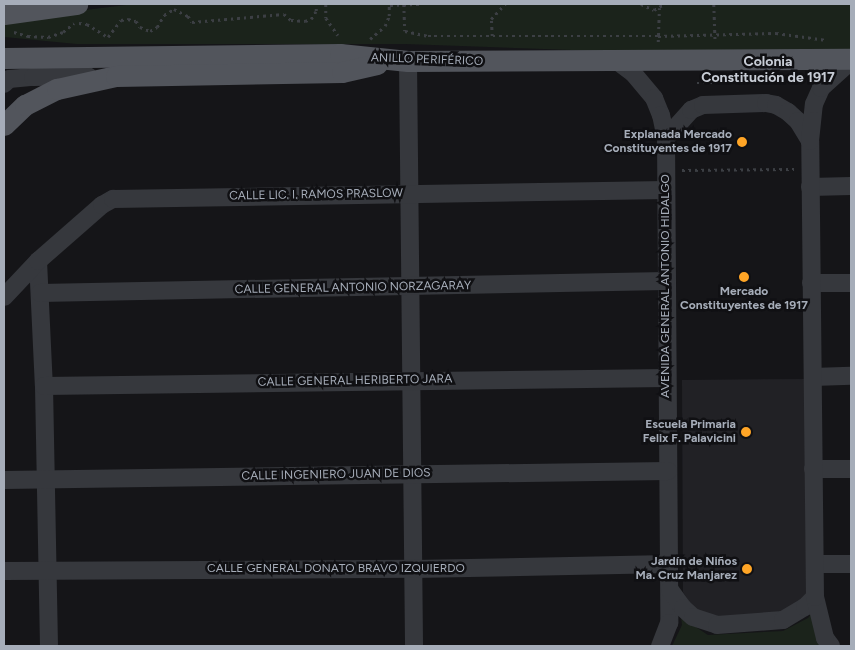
<!DOCTYPE html>
<html>
<head>
<meta charset="utf-8">
<style>
  body { margin:0 }
  #map { position:relative; width:855px; height:650px; overflow:hidden; background:#151518; font-family:Figtree,sans-serif }
  div>[style] { position:absolute }
  [style*='--x'] { left:calc(var(--x)*1px); top:calc(var(--y)*1px); width:calc(var(--w)*1px); rotate:calc(var(--a)*1deg) }
  .built>* { inset:0; background:#212125 }
  .green>* { inset:0; background:#1b231b }
  .path>* { height:2.5px; margin-top:-1.25px; transform-origin:0; background:repeating-linear-gradient(90deg,#3c3f44 0 2.5px,transparent 0 6.5px) }
  .minor>* { height:18px; margin:-9px; padding:0 9px; transform-origin:9px; border-radius:9px; background:#36383d }
  .major>* { height:21px; margin:-10.5px; padding:0 10.5px; transform-origin:10.5px; border-radius:10.5px; background:#52555c }
  .dots>* { width:14px; height:14px; translate:-50% -50%; box-sizing:border-box; border:2px solid #101013; border-radius:50% }
  span { translate:-50% -50%; white-space:nowrap; text-align:center; line-height:1.15; -webkit-text-stroke:5px #101013; paint-order:stroke }
  .street-label { font-size:12px; color:#a6adb9 }
  .poi-label { font-size:12px; color:#a6adb9; font-weight:700 }
  .right { translate:-100% -50%; text-align:right }
  .neighbourhood-label { font-size:14px; color:#c7ccd5; font-weight:700 }
  .frame { position:absolute; inset:0; border:5px solid #a6adb9; pointer-events:none }
</style>
</head>
<body>
<div id="map">
  <div class="built">
    <div style="clip-path:polygon(808px 379px,811px 591px,780px 618px,712px 620px,696px 613px,683px 592px,682px 380px)"></div>
  </div>
  <div class="green">
    <div style="clip-path:polygon(134px 4px,851px 4px,851px 51px,629px 52px,405px 44px,77px 44px,4px 37px,4px 20px)"></div>
    <div style="clip-path:polygon(816px 608px,813px 625px,822px 646px,672px 646px,682px 625px,680px 609px,688px 622px,708px 635px,783px 631px,808px 618px)"></div>
  </div>
  <div class="path">
    <div style="--x:326;--y:4;--w:14;--a:90"></div>
    <div style="--x:326;--y:18;--w:21;--a:55"></div>
    <div style="--x:404;--y:4;--w:27;--a:88"></div>
    <div style="--x:405;--y:31;--w:24;--a:12"></div>
    <div style="--x:428;--y:36;--w:230;--a:0"></div>
    <div style="--x:658;--y:36;--w:118;--a:-1.5"></div>
    <div style="--x:776;--y:33;--w:51;--a:7.8"></div>
    <div style="--x:631;--y:4;--w:10;--a:0"></div>
    <div style="--x:641;--y:4;--w:14;--a:25"></div>
    <div style="--x:654;--y:10;--w:12;--a:-31"></div>
    <div style="--x:714;--y:4;--w:38;--a:88"></div>
    <div style="--x:390;--y:5;--w:33;--a:-2"></div>
    <div style="--x:79;--y:23;--w:8;--a:7"></div>
    <div style="--x:87;--y:24;--w:25;--a:32"></div>
    <div style="--x:108;--y:37;--w:21;--a:-53"></div>
    <div style="--x:121;--y:20;--w:7;--a:-8"></div>
    <div style="--x:128;--y:19;--w:8;--a:14"></div>
    <div style="--x:136;--y:21;--w:7;--a:56"></div>
    <div style="--x:140;--y:27;--w:11;--a:22"></div>
    <div style="--x:150;--y:31;--w:8;--a:-30"></div>
    <div style="--x:157;--y:27;--w:14;--a:-60"></div>
    <div style="--x:164;--y:15;--w:12;--a:-31"></div>
    <div style="--x:174;--y:9;--w:16;--a:27"></div>
    <div style="--x:188;--y:16;--w:7;--a:56"></div>
    <div style="--x:192;--y:22;--w:92;--a:-5"></div>
    <div style="--x:284;--y:14;--w:9;--a:41"></div>
    <div style="--x:291;--y:20;--w:14;--a:4"></div>
    <div style="--x:305;--y:21;--w:6;--a:-18"></div>
    <div style="--x:311;--y:19;--w:9;--a:-58"></div>
    <div style="--x:316;--y:11;--w:7;--a:-90"></div>
    <div style="--x:14;--y:32;--w:15;--a:16"></div>
    <div style="--x:28;--y:36;--w:20;--a:3"></div>
    <div style="--x:48;--y:37;--w:16;--a:-18"></div>
    <div style="--x:63;--y:32;--w:14;--a:-39"></div>
    <div style="--x:492;--y:36;--w:17;--a:-93"></div>
    <div style="--x:491;--y:19;--w:21;--a:-47"></div>
    <div style="--x:370;--y:39;--w:20;--a:-41"></div>
    <div style="--x:385;--y:26;--w:11;--a:-68"></div>
    <div style="--x:389;--y:16;--w:12;--a:-90"></div>
    <div style="--x:658;--y:42;--w:34;--a:-88"></div>
    <div style="--x:697;--y:83;--w:18;--a:0"></div>
    <div style="--x:715;--y:83;--w:5;--a:-90"></div>
    <div style="--x:682;--y:170;--w:112;--a:-0.5"></div>
  </div>
  <div class="minor">
    <div style="--x:408;--y:61;--w:585;--a:89.41"></div>
    <div style="--x:617;--y:61;--w:20;--a:37"></div>
    <div style="--x:633;--y:73;--w:33;--a:50"></div>
    <div style="--x:654;--y:98;--w:18;--a:68"></div>
    <div style="--x:661;--y:115;--w:24;--a:78"></div>
    <div style="--x:666;--y:138;--w:485;--a:89.6"></div>
    <div style="--x:669;--y:623;--w:25;--a:111"></div>
    <div style="--x:4;--y:84;--w:7;--a:-45"></div>
    <div style="--x:9;--y:79;--w:24;--a:-5"></div>
    <div style="--x:33;--y:77;--w:55;--a:-1"></div>
    <div style="--x:666;--y:138;--w:38;--a:-48"></div>
    <div style="--x:691;--y:110;--w:13;--a:-23"></div>
    <div style="--x:703;--y:105;--w:63;--a:-1.8"></div>
    <div style="--x:766;--y:103;--w:10;--a:11"></div>
    <div style="--x:776;--y:105;--w:14;--a:30"></div>
    <div style="--x:788;--y:112;--w:13;--a:42"></div>
    <div style="--x:798;--y:121;--w:23;--a:59"></div>
    <div style="--x:810;--y:187;--w:41;--a:-1.4"></div>
    <div style="--x:38;--y:261;--w:125;--a:87.3"></div>
    <div style="--x:44;--y:386;--w:260;--a:88.9"></div>
    <div style="--x:811;--y:283;--w:40;--a:0"></div>
    <div style="--x:40;--y:293;--w:626;--a:-1.1"></div>
    <div style="--x:4;--y:297;--w:50;--a:-46.6"></div>
    <div style="--x:38;--y:261;--w:85;--a:-41.2"></div>
    <div style="--x:102;--y:205;--w:13;--a:-29"></div>
    <div style="--x:113;--y:199;--w:553;--a:-0.93"></div>
    <div style="--x:813;--y:377;--w:38;--a:-2"></div>
    <div style="--x:44;--y:386;--w:623;--a:-0.74"></div>
    <div style="--x:813;--y:469;--w:38;--a:0"></div>
    <div style="--x:4;--y:480;--w:664;--a:-0.78"></div>
    <div style="--x:815;--y:564;--w:36;--a:0"></div>
    <div style="--x:4;--y:571;--w:410;--a:-0.3"></div>
    <div style="--x:414;--y:569;--w:255;--a:-1.1"></div>
    <div style="--x:670;--y:590;--w:22;--a:54"></div>
    <div style="--x:683;--y:608;--w:13;--a:42"></div>
    <div style="--x:693;--y:617;--w:25;--a:18"></div>
    <div style="--x:717;--y:625;--w:66;--a:-4.3"></div>
    <div style="--x:783;--y:620;--w:26;--a:-31"></div>
    <div style="--x:805;--y:607;--w:14;--a:-45"></div>
    <div style="--x:831;--y:646;--w:10;--a:-127"></div>
    <div style="--x:825;--y:638;--w:42;--a:-103.7"></div>
    <div style="--x:815;--y:597;--w:456;--a:-90.6"></div>
    <div style="--x:810;--y:141;--w:37;--a:-84"></div>
    <div style="--x:814;--y:104;--w:17;--a:-66"></div>
    <div style="--x:821;--y:88;--w:40;--a:-42"></div>
  </div>
  <div class="major">
    <div style="--x:4;--y:14;--w:74;--a:-7.8"></div>
    <div style="--x:4;--y:58;--w:336;--a:-0.7"></div>
    <div style="--x:340;--y:54;--w:68;--a:5.9"></div>
    <div style="--x:408;--y:61;--w:443;--a:-0.3"></div>
    <div style="--x:4;--y:125;--w:29;--a:-44"></div>
    <div style="--x:25;--y:105;--w:36;--a:-27"></div>
    <div style="--x:57;--y:89;--w:60;--a:-12.4"></div>
    <div style="--x:116;--y:76;--w:226;--a:-1"></div>
    <div style="--x:342;--y:72;--w:36;--a:-13"></div>
  </div>
  <div class="dots">
    <div style="left:742px;top:142px;background:#ffa526"></div>
    <div style="left:744px;top:277px;background:#ffa526"></div>
    <div style="left:746px;top:432px;background:#ffa526"></div>
    <div style="left:747px;top:569px;background:#ffa526"></div>
  </div>
  <div class="street-label">
    <span style="left:427px;top:60px;rotate:2deg">ANILLO PERIFÉRICO</span>
    <span style="left:316px;top:195px;rotate:-1deg">CALLE LIC. I. RAMOS PRASLOW</span>
    <span style="left:666px;top:286px;rotate:-90deg">AVENIDA GENERAL ANTONIO HIDALGO</span>
    <span style="left:353px;top:288px;rotate:-1deg">CALLE GENERAL ANTONIO NORZAGARAY</span>
    <span style="left:355px;top:381px;rotate:-1deg">CALLE GENERAL HERIBERTO JARA</span>
    <span style="left:336px;top:475px;rotate:-1deg">CALLE INGENIERO JUAN DE DIOS</span>
    <span style="left:336px;top:569px">CALLE GENERAL DONATO BRAVO IZQUIERDO</span>
  </div>
  <div class="poi-label">
    <span class="right" style="left:732px;top:142px">Explanada Mercado<br>Constituyentes de 1917</span>
    <span style="left:744px;top:299px">Mercado<br>Constituyentes de 1917</span>
    <span class="right" style="left:736px;top:432px">Escuela Primaria<br>Felix F. Palavicini</span>
    <span class="right" style="left:737px;top:569px">Jardín de Niños<br>Ma. Cruz Manjarez</span>
  </div>
  <div class="neighbourhood-label">
    <span style="left:768px;top:70px">Colonia<br>Constitución de 1917</span>
  </div>
  <div class="frame"></div>
</div>
</body>
</html>
